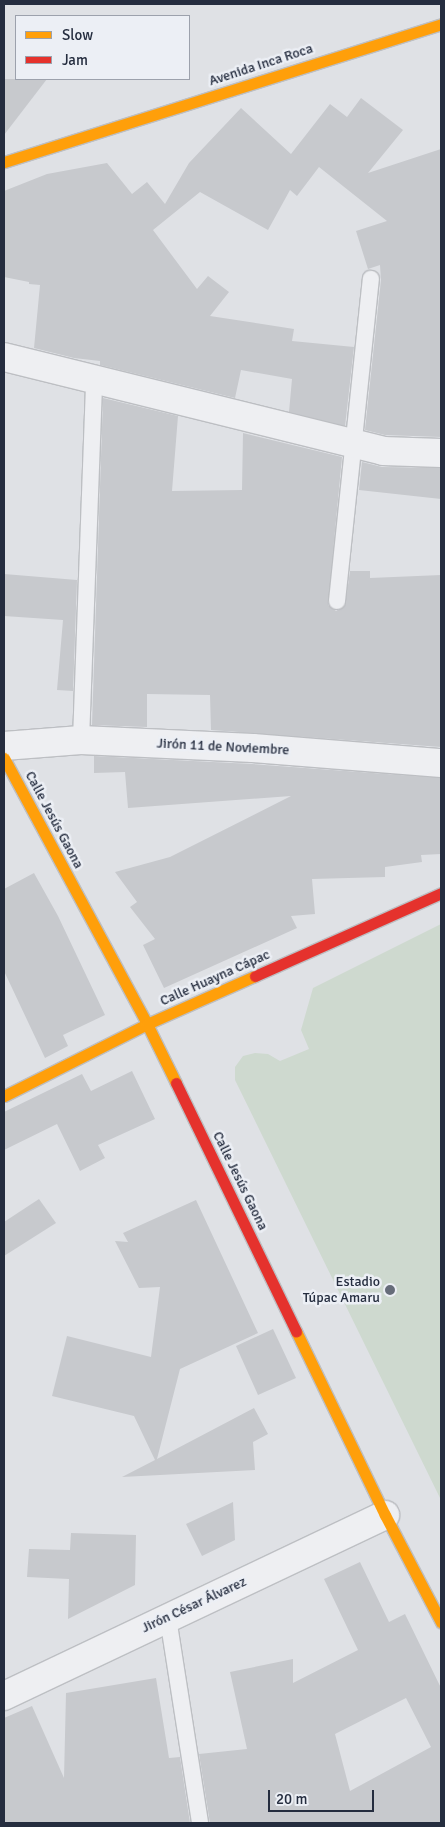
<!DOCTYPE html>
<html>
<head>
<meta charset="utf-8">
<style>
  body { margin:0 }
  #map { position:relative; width:445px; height:1827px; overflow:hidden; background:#dfe1e5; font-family:Signika,sans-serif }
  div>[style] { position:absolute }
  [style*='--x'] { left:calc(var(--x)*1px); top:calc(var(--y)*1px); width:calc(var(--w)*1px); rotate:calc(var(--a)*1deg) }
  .green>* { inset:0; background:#ced9cf }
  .building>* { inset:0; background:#c7c9cd }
  .roads { filter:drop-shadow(1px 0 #bdbfc3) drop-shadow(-1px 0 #bdbfc3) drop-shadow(0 1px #bdbfc3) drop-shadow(0 -1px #bdbfc3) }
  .lane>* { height:16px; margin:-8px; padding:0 8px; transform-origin:8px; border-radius:8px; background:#eeeff2 }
  .street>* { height:28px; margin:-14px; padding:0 14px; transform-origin:14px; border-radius:14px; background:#eeeff2 }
  .slow>* { height:11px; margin:-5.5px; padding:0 5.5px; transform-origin:5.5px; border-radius:5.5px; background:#ff9f0a }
  .jam>* { height:11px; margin:-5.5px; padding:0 5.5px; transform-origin:5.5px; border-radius:5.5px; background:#e5322d }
  .dots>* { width:14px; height:14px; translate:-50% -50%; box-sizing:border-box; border:2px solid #eceff5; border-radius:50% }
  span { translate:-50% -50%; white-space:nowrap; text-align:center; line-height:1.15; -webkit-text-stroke:5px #eceff5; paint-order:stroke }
  .street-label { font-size:14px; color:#252d3f }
  .poi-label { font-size:14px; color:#252d3f }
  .right { translate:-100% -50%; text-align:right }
  .frame { position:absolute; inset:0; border:5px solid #252d3f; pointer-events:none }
  .legend { position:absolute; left:15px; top:15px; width:175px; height:65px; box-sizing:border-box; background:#eceff5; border:1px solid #9ca1ac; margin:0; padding:6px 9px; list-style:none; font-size:15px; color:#252d3f }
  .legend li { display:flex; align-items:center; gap:10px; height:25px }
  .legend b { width:25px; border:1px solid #9ca1ac }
  .scale { position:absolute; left:268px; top:1790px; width:106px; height:22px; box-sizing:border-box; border:2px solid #252d3f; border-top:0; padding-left:6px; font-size:15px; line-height:18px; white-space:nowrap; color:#252d3f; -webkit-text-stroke:4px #eceff5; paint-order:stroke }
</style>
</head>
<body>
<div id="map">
  <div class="green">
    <div style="clip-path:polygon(441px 924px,441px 1500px,235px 1080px,235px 1067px,243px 1056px,255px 1053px,268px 1054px,280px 1061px,309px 1049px,301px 1030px,313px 988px)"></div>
  </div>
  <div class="building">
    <div style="clip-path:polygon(4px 79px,47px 79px,4px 135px)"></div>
    <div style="clip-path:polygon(361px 98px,403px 130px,368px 173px,441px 149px,441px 437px,385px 435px,365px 430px,381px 280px,380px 265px,368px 269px,356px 231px,387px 221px,319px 167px,297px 196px,290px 190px,268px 230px,200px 192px,153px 230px,197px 289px,208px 276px,229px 292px,210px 316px,294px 329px,292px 341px,354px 347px,345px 426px,289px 412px,292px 379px,241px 370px,235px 398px,100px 365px,100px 361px,74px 358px,34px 348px,40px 285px,29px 284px,29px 282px,4px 277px,4px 191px,47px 174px,107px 163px,132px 194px,147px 182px,165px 204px,189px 163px,241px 108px,291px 154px,330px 104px,347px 117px)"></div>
    <div style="clip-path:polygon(103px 398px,178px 416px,172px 491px,242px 490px,243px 433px,342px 457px,328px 605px,336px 611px,345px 606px,350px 571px,370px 571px,370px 578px,441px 575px,441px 747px,211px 730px,210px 695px,147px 694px,147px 727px,92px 725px)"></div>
    <div style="clip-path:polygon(362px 462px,382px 467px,441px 468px,441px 499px,359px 490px)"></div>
    <div style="clip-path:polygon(4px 574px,77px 580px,73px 691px,57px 690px,63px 620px,4px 616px)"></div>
    <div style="clip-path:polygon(94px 756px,252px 764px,441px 778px,441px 854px,421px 855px,422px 862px,385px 867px,385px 877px,312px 879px,315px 914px,291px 916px,297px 928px,164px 988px,143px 945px,155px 939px,130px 907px,137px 902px,115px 872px,170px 857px,291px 796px,128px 808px,125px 772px,94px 773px)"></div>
    <div style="clip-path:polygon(34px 873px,58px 916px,105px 1015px,63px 1035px,68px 1046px,45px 1058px,4px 971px,4px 889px)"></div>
    <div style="clip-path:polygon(132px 1071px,155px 1119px,98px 1145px,105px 1158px,80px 1171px,57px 1124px,4px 1150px,4px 1112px,82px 1074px,91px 1091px)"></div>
    <div style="clip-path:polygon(39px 1199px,56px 1223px,4px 1256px,4px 1222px)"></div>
    <div style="clip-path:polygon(196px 1200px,258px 1333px,180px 1369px,157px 1459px,254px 1408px,268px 1434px,253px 1442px,255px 1470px,122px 1477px,155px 1460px,134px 1416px,52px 1396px,67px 1336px,151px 1357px,160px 1287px,139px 1288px,115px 1241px,128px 1242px,123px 1233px)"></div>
    <div style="clip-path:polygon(273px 1329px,296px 1378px,258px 1395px,236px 1346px)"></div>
    <div style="clip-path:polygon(233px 1502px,235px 1540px,202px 1556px,186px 1524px)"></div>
    <div style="clip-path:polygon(71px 1533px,136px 1535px,135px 1585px,68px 1619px,69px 1579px,27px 1577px,29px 1549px,70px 1550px)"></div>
    <div style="clip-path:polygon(evenodd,360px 1562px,389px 1622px,405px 1614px,441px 1688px,441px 1823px,210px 1823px,199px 1754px,247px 1749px,230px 1672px,293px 1659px,293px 1683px,358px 1650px,324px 1579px,360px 1562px,406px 1698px,431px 1747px,350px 1791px,335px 1734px,406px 1698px)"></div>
    <div style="clip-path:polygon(156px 1678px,169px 1758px,180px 1757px,190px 1823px,4px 1823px,4px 1718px,32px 1706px,64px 1778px,66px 1693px)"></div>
  </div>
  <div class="roads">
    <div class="lane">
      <div style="--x:337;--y:601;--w:324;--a:-84"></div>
      <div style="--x:81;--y:740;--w:360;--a:-87.9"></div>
      <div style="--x:168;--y:1618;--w:207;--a:81.1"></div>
    </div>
    <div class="street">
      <div style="--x:4;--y:357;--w:390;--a:13.9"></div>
      <div style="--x:383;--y:451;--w:58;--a:2"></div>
      <div style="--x:4;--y:746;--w:77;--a:-4.5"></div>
      <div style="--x:81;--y:740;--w:172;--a:2.7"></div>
      <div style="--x:253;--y:748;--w:189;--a:4.6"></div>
      <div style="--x:4;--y:1696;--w:422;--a:-25.4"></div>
    </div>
    <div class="slow">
      <div style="--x:4;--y:162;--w:458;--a:-17.5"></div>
      <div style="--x:4;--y:758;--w:302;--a:61.7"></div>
      <div style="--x:147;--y:1024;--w:66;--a:63.8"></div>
      <div style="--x:4;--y:1096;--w:160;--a:-26.7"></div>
      <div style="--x:147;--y:1024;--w:118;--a:-24"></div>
      <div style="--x:296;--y:1331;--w:204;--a:64.2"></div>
      <div style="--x:385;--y:1515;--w:121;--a:62.4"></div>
    </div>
    <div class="jam">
      <div style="--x:255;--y:976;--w:204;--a:-24"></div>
      <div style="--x:176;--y:1083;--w:276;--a:64.2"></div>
    </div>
  </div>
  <div class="dots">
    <div style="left:390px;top:1290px;background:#666c79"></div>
  </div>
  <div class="street-label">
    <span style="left:261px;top:65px;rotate:-18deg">Avenida Inca Roca</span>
    <span style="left:223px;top:747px;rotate:3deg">Jirón 11 de Noviembre</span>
    <span style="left:54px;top:820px;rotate:62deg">Calle Jesús Gaona</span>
    <span style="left:215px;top:978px;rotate:-24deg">Calle Huayna Cápac</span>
    <span style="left:240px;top:1181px;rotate:64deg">Calle Jesús Gaona</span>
    <span style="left:194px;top:1605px;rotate:-25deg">Jirón César Álvarez</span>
  </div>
  <div class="poi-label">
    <span class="right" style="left:380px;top:1290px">Estadio<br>Túpac Amaru</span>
  </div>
  <div class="frame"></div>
  <ul class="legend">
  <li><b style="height:6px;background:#ff9f0a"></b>Slow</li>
  <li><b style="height:6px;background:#e5322d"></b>Jam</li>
  </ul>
  <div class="scale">20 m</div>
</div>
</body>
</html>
